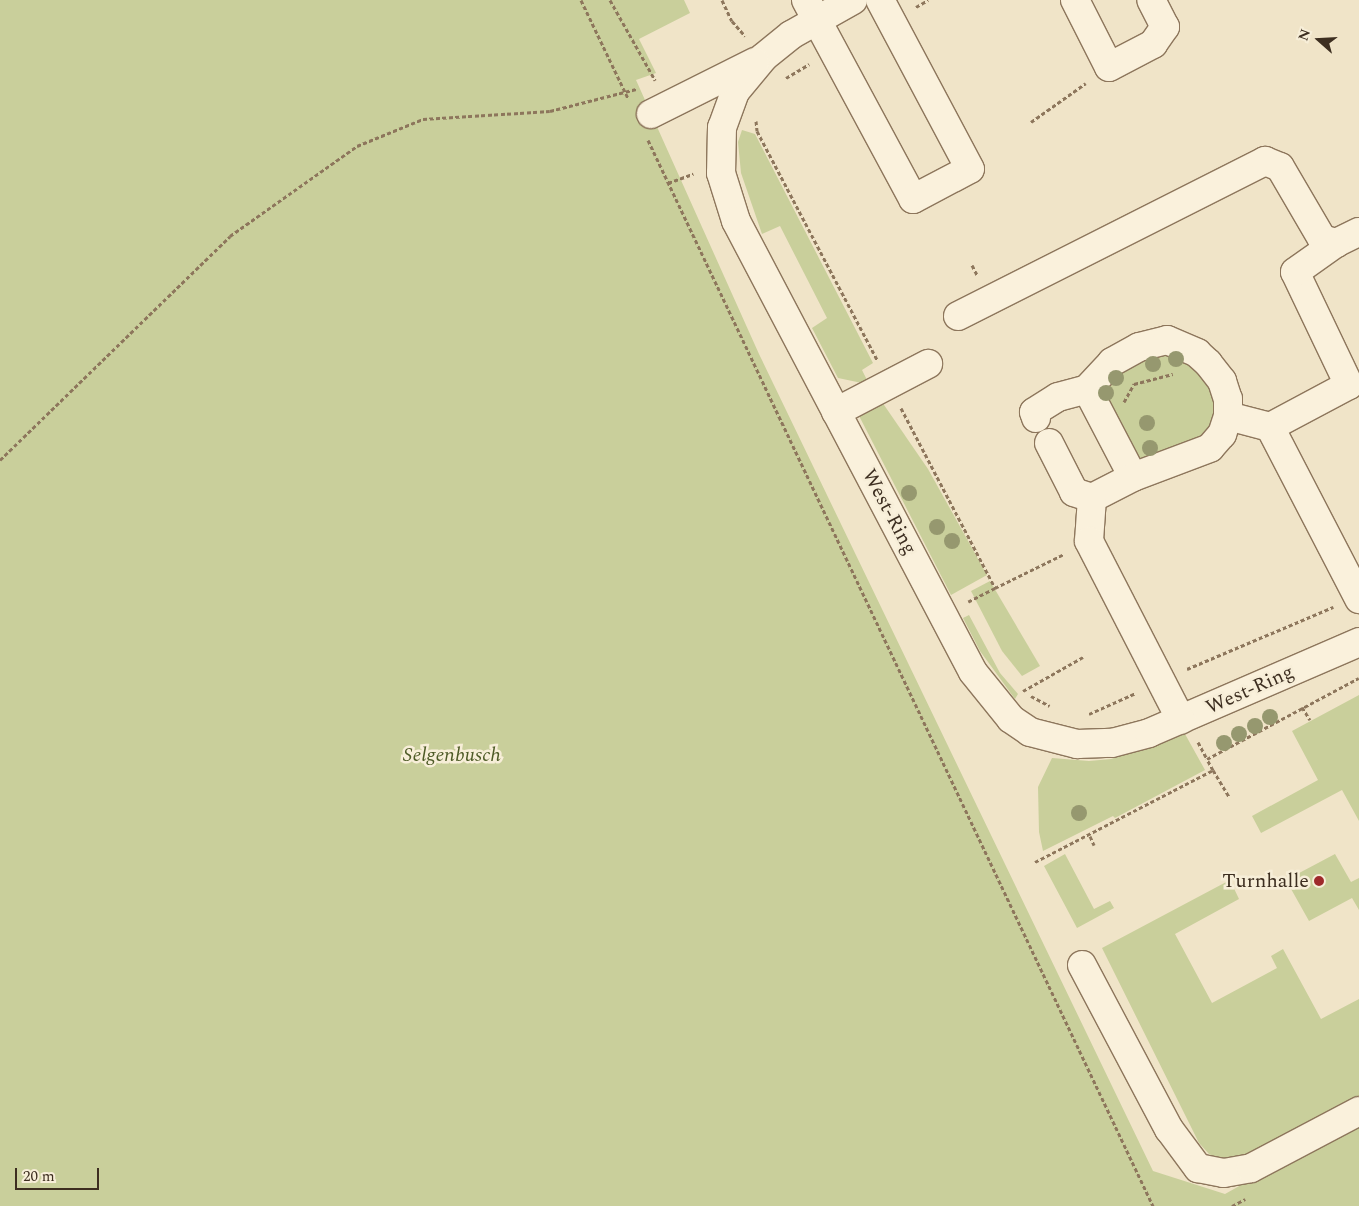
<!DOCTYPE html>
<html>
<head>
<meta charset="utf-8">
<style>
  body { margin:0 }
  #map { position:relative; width:1359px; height:1206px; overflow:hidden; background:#f0e4c8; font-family:Spectral,serif }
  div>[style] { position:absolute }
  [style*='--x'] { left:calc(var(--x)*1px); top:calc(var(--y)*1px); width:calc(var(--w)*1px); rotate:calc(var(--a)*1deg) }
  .green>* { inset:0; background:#c9cf9b }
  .path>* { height:3px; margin-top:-1.5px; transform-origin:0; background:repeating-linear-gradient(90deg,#8d765c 0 4px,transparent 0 6.5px) }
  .roads { filter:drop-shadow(1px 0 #8d765c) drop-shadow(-1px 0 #8d765c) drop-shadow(0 1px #8d765c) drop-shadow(0 -1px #8d765c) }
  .minor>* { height:28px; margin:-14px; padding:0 14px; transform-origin:14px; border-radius:14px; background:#faf1dc }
  .trees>* { width:16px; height:16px; margin:-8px; border-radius:50%; background:#96986f }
  .dots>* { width:14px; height:14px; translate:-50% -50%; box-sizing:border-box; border:2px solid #f7eed8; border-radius:50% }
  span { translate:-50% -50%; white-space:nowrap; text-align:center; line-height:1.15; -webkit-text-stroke:5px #f7eed8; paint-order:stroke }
  .street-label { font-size:20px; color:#3d2e20 }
  .park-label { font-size:20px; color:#4d5a26; font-style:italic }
  .poi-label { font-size:20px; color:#3d2e20 }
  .right { translate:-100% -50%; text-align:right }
  .north { position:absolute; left:1294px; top:15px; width:50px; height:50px; -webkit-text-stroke:4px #f7eed8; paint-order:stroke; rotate:289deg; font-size:14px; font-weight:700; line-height:20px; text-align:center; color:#3d2e20 }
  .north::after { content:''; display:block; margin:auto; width:18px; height:22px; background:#3d2e20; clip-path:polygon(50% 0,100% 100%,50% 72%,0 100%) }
  .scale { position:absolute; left:15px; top:1168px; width:84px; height:22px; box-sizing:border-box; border:2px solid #3d2e20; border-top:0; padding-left:6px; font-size:15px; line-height:18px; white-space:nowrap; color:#3d2e20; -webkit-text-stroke:4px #f7eed8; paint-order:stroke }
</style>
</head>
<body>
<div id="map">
  <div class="green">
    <div style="clip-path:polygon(0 0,684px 0,690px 13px,639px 39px,656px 73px,636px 80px,759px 354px,1153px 1171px,1225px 1194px,1359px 1119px,1359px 1206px,0 1206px)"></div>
    <div style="clip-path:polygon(742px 130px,755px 134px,873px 363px,862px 370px,867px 380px,862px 383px,838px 378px,812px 328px,827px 318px,780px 226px,762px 234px,741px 173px,738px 142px)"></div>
    <div style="clip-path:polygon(1152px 348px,1195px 357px,1221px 403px,1203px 444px,1134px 469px,1092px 390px)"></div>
    <div style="clip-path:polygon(882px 402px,928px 469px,987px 575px,951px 595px,855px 408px)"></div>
    <div style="clip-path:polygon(990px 581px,1040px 666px,1022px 676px,1002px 651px,971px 591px)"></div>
    <div style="clip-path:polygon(969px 615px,1000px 673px,1018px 694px,1015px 699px,980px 651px,963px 618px)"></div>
    <div style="clip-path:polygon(1359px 695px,1359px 821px,1342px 790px,1261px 833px,1252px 816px,1318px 780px,1292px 731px)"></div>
    <div style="clip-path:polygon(1185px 734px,1205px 770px,1115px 818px,1113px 816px,1043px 851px,1039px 832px,1038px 787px,1052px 758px,1089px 761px,1111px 759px)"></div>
    <div style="clip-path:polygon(1065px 854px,1094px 909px,1110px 901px,1114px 908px,1077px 928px,1044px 866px)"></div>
    <div style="clip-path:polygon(1335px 854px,1351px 882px,1359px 878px,1359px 910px,1352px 898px,1309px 921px,1286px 880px)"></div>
    <div style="clip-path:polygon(1230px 880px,1239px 899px,1175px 934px,1212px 1003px,1277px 968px,1271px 956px,1283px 949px,1321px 1019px,1359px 999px,1359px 1097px,1249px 1158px,1223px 1161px,1209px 1154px,1199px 1143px,1102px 948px)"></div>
  </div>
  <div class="path">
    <div style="--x:581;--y:0;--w:109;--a:64.4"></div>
    <div style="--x:610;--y:0;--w:92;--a:60.6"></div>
    <div style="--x:722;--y:0;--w:23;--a:65"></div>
    <div style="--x:732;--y:21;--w:20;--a:49"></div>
    <div style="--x:916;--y:7;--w:14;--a:-30"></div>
    <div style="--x:786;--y:78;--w:27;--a:-31"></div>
    <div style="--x:756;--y:121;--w:10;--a:84"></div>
    <div style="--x:757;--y:131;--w:259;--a:62.3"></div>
    <div style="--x:1031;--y:122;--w:67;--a:-35.3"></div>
    <div style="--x:648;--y:140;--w:1180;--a:64.65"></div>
    <div style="--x:668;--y:183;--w:27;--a:-20"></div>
    <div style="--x:972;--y:265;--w:11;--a:63"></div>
    <div style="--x:1124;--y:402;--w:21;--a:-61"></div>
    <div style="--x:1134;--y:384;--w:40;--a:-14.4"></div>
    <div style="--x:901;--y:408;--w:203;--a:62.4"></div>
    <div style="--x:995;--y:588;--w:30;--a:153"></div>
    <div style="--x:0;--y:460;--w:321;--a:-44.2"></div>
    <div style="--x:230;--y:236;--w:156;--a:-35.3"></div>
    <div style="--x:357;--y:146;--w:71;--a:-22.2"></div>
    <div style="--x:423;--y:119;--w:127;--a:-3.6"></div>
    <div style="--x:550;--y:111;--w:89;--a:-14.3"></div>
    <div style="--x:995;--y:588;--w:77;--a:-26.2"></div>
    <div style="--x:1187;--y:669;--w:159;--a:-23"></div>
    <div style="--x:1023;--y:691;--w:69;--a:-29.5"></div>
    <div style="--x:1031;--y:696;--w:21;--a:28"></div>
    <div style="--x:1302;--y:707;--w:15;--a:58"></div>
    <div style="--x:1089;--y:714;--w:51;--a:-24.1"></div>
    <div style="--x:1198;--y:742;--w:19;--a:62"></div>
    <div style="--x:1213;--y:770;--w:13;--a:-119"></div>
    <div style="--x:1207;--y:759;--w:172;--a:-28.1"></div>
    <div style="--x:1090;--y:836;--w:10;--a:66"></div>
    <div style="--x:1035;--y:862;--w:200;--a:-27.3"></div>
    <div style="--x:1213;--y:770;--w:31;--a:59"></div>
    <div style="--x:1232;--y:1206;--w:15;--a:-28"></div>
  </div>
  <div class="roads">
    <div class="minor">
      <div style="--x:806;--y:0;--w:226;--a:61.7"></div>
      <div style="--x:913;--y:199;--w:64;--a:-27.8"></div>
      <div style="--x:970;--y:169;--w:191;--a:-118"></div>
      <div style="--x:853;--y:0;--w:71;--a:150.6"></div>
      <div style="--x:791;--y:35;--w:36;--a:141"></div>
      <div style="--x:763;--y:58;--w:44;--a:129.5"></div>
      <div style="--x:735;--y:92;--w:37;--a:110"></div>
      <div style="--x:722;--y:127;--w:46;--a:91.2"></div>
      <div style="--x:721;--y:173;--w:50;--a:72.6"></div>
      <div style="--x:736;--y:221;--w:509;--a:62.28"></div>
      <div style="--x:973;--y:672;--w:60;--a:51"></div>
      <div style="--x:1011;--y:719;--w:23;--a:34"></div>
      <div style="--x:1030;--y:732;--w:49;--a:14.3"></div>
      <div style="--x:1077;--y:744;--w:35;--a:-2"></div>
      <div style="--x:1112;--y:743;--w:38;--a:-15"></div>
      <div style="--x:1149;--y:733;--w:229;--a:-23.4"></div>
      <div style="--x:1075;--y:0;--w:75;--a:63.1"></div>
      <div style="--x:1109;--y:67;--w:50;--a:-27.6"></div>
      <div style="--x:1153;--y:44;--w:21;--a:-55"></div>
      <div style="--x:1165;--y:27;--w:30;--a:-117"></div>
      <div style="--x:651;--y:114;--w:116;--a:-26.6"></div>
      <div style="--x:958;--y:316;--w:344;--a:-26.8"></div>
      <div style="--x:1265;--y:161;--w:16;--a:22"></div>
      <div style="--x:1280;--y:167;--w:83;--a:59.7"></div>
      <div style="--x:1322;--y:239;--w:15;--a:16"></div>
      <div style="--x:1336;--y:243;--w:25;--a:-26"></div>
      <div style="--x:1087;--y:389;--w:99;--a:62.4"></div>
      <div style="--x:836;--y:412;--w:104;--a:-27.6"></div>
      <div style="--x:1228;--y:416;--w:43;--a:14.7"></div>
      <div style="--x:1270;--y:427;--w:89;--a:-28"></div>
      <div style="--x:1349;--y:385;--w:125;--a:-115.5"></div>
      <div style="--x:1295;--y:272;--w:50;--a:-35.3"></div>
      <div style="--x:1036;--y:418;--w:6;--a:-108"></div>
      <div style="--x:1034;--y:412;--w:28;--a:-32"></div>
      <div style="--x:1058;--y:397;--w:30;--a:-15"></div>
      <div style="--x:1087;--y:389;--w:37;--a:-47"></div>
      <div style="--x:1112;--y:362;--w:31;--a:-29"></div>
      <div style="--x:1139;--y:347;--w:29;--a:-14"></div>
      <div style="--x:1167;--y:340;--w:33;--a:23"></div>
      <div style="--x:1197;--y:353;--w:15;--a:42"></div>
      <div style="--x:1208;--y:363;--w:23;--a:52"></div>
      <div style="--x:1222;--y:381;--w:19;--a:72"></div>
      <div style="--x:1228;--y:399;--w:17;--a:90"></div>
      <div style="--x:1228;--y:416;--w:19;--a:108"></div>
      <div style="--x:1222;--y:434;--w:18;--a:131"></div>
      <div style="--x:1210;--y:448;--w:82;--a:159.4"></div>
      <div style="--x:1133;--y:477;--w:46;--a:152.9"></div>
      <div style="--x:1092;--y:498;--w:19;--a:-162"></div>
      <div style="--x:1074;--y:492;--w:55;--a:-117"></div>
      <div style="--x:1270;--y:427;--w:194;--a:62.6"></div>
      <div style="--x:1092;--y:498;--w:43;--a:94"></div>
      <div style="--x:1089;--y:541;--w:201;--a:62.8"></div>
      <div style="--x:1082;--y:965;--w:186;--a:62.1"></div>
      <div style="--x:1169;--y:1129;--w:49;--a:53.4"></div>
      <div style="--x:1198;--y:1168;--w:26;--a:11"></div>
      <div style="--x:1224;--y:1173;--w:27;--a:-10"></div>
      <div style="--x:1251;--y:1168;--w:122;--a:-27.8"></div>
    </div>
  </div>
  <div class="trees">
    <div style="left:1176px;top:359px"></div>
    <div style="left:1153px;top:364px"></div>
    <div style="left:1116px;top:378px"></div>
    <div style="left:1106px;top:393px"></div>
    <div style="left:1147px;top:423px"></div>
    <div style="left:1150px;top:448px"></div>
    <div style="left:909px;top:493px"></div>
    <div style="left:937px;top:527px"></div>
    <div style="left:952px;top:541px"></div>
    <div style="left:1270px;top:717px"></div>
    <div style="left:1255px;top:726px"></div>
    <div style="left:1239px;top:734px"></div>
    <div style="left:1224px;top:743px"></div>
    <div style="left:1079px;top:813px"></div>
  </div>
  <div class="dots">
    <div style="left:1319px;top:881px;background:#9e2a2b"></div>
  </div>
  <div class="street-label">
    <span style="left:889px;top:512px;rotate:62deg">West-Ring</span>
    <span style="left:1250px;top:690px;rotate:-24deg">West-Ring</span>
  </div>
  <div class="park-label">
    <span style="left:452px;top:755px">Selgenbusch</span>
  </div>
  <div class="poi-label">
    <span class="right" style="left:1309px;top:881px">Turnhalle</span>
  </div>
  <div class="north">N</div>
  <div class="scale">20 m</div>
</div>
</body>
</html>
